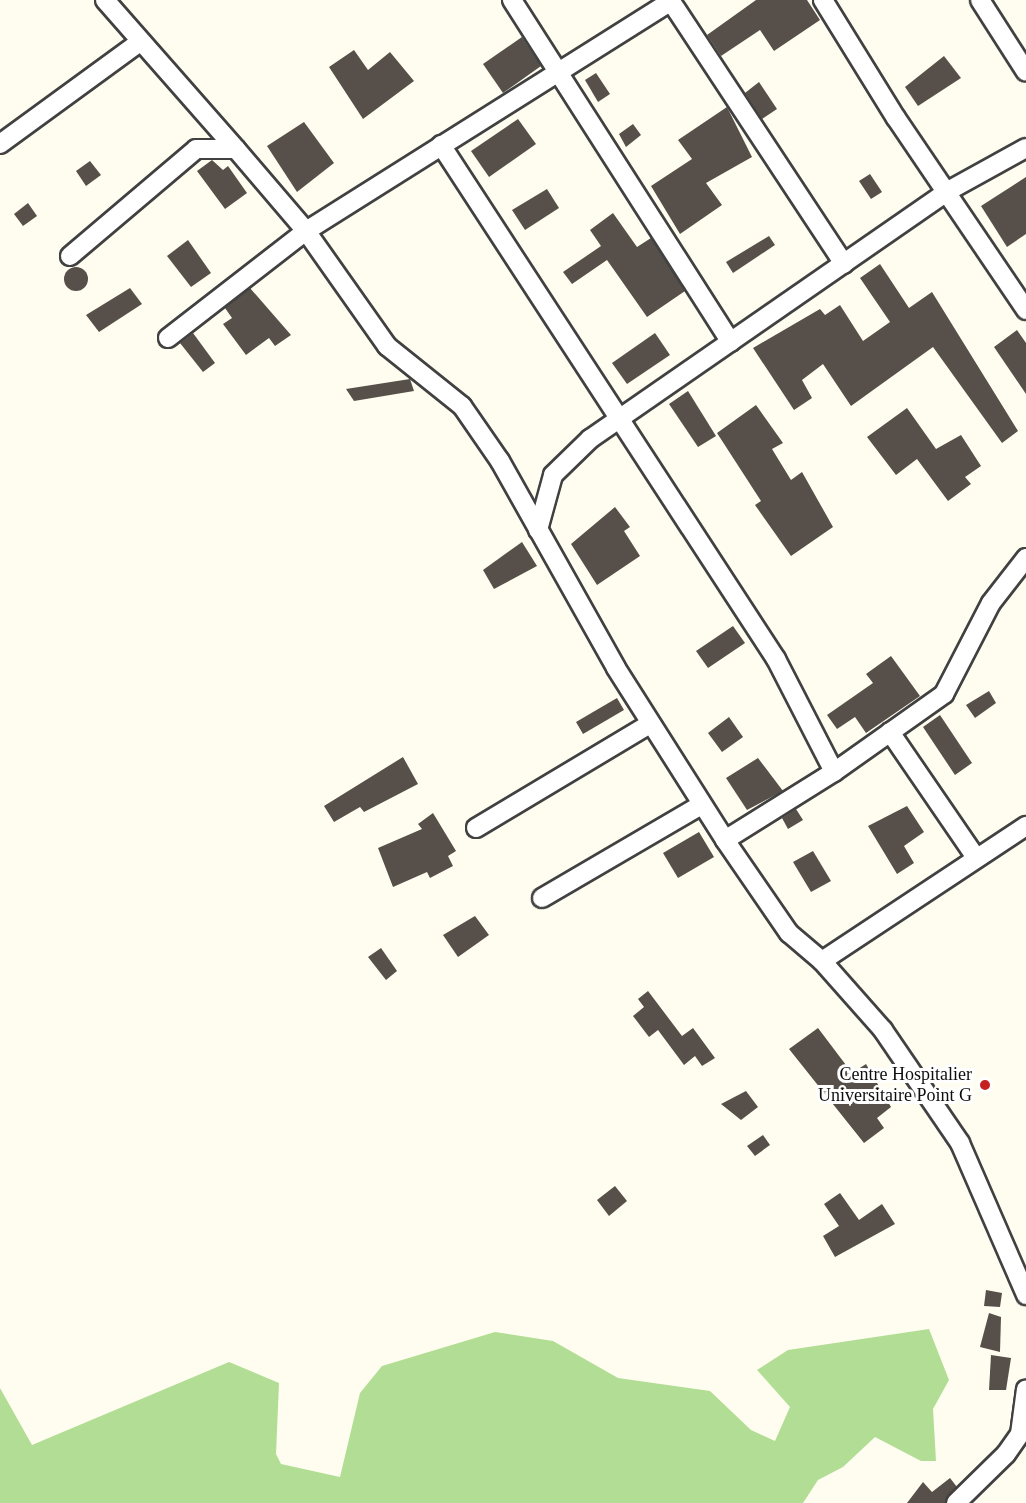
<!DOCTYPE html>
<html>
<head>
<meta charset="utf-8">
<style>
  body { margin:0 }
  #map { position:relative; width:1026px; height:1503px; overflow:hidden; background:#fffdef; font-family:Georgia,serif }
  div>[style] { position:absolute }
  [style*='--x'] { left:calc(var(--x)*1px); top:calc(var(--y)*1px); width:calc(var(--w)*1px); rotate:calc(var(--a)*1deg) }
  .forest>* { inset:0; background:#b2dd95 }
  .building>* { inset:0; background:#57504a }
  .round { border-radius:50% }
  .roads { filter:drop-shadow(2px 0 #414141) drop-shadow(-2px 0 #414141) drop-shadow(0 2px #414141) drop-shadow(0 -2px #414141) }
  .minor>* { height:18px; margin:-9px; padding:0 9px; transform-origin:9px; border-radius:9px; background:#fff }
  .dots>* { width:16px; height:16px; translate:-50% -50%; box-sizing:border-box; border:3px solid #fff; border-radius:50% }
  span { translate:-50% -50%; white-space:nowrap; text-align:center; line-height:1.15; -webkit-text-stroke:6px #fff; paint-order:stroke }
  .poi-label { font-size:18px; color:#0e0e0e }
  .right { translate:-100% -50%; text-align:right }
</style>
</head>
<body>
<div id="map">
  <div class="forest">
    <div style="clip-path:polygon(929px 1329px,949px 1380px,933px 1409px,936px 1461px,921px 1461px,875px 1437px,843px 1467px,818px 1480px,803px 1503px,0 1503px,0 1388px,32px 1445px,229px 1362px,279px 1383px,276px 1454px,281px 1464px,340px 1477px,360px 1393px,382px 1366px,495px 1332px,553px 1341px,618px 1378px,710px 1391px,751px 1430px,775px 1441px,790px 1407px,757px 1370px,788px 1350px)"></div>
  </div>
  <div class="building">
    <div style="clip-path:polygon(756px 0,807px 0,820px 20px,774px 51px,760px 30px,721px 56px,707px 35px)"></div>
    <div style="clip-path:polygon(522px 37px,541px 66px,503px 93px,483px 64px)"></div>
    <div style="clip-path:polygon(354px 50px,368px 70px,390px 52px,414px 81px,363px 119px,329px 67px)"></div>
    <div style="clip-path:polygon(944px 56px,961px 78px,918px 106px,905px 87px)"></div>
    <div style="clip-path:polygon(596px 73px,610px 94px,598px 102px,585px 80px)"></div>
    <div style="clip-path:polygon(759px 82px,777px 109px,762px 119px,745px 93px)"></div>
    <div style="clip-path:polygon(727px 107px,752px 157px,706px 183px,722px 205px,680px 234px,651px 186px,692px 159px,678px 140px)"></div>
    <div style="clip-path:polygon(518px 119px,536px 144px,489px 177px,471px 151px)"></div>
    <div style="clip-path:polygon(304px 122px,334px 163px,297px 192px,267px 146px)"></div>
    <div style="clip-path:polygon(633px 124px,641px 135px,626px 147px,619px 134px)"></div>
    <div style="clip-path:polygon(212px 160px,223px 170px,228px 166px,247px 193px,225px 209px,197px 171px)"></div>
    <div style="clip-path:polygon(90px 161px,101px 175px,86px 186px,76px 171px)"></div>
    <div style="clip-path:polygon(870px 174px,882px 192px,871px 199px,859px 181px)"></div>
    <div style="clip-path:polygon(1026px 177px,1026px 234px,1007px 247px,981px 206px)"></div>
    <div style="clip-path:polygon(547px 189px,559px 208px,525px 230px,512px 210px)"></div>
    <div style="clip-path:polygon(28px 203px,37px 216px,23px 226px,14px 214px)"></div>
    <div style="clip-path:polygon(613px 213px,637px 247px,651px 238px,685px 291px,647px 317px,607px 260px,572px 284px,563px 272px,601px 246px,590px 230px)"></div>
    <div style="clip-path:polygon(769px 236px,775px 245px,733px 273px,726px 262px)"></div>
    <div style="clip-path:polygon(188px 240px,211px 273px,191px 287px,167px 256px)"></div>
    <div style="clip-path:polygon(880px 264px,909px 308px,932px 292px,1018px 431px,1002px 443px,933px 347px,851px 406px,823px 364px,802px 380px,812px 398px,794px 410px,753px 348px,820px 309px,825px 315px,840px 305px,863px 341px,890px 322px,860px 278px)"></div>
    <div class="round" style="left:64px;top:267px;width:24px;height:24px"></div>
    <div style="clip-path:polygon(130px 288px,142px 304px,99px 332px,86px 315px)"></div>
    <div style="clip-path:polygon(250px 288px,291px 335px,275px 346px,269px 338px,246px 355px,223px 324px,232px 318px,225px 308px)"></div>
    <div style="clip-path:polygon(1017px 330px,1026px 343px,1026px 394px,994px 347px)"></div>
    <div style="clip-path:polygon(193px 333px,215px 363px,203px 372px,180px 343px)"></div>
    <div style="clip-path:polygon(655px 333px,670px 355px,627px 384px,612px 363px)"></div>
    <div style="clip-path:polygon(410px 379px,414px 391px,354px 401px,346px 389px)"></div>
    <div style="clip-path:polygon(688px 391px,716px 436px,698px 447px,669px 404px)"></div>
    <div style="clip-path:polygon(756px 405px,783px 443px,772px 449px,791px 480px,802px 472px,833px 527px,791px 556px,755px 505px,761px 501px,717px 433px)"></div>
    <div style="clip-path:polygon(907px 408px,936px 449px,961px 435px,981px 466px,965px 477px,971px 484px,948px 501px,917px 459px,896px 475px,867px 437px)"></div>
    <div style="clip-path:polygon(615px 507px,630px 527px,624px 531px,640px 556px,597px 585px,571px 544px)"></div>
    <div style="clip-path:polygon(522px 542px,537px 566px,494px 589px,483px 570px)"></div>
    <div style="clip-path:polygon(733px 626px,745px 643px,708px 668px,696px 651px)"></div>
    <div style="clip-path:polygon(891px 656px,920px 696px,866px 733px,855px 717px,837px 729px,827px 715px,873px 683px,866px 674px)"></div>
    <div style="clip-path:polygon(989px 691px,996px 703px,975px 718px,966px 705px)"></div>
    <div style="clip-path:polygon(617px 698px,624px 710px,583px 734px,576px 722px)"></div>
    <div style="clip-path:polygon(940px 715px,972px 763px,955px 775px,923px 727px)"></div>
    <div style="clip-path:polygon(729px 717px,743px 737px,722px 752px,708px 733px)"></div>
    <div style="clip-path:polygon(403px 757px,418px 784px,364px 812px,360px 807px,334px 822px,324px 806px)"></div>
    <div style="clip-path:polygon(758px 758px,783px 791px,747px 810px,726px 778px)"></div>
    <div style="clip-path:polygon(907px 806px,924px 832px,904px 846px,914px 863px,897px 874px,868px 826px)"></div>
    <div style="clip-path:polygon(796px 809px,803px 820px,788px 829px,782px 818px)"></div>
    <div style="clip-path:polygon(433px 813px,456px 851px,448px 856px,453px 866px,430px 878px,427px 872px,393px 887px,378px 848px,422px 829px,418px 824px)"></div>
    <div style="clip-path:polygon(699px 832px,714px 857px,678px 878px,663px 853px)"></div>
    <div style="clip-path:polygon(813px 851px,831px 881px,811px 892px,793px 862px)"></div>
    <div style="clip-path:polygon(475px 916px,489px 935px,458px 957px,443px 935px)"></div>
    <div style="clip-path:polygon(381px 948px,397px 971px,386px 980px,368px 957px)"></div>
    <div style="clip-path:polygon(648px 991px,682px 1036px,693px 1028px,715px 1058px,702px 1066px,695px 1056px,684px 1065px,658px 1030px,649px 1037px,633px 1016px,644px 1007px,638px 999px)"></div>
    <div style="clip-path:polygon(818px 1028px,852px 1073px,866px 1064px,891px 1107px,877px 1118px,884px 1128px,864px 1143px,789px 1049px)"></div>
    <div style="clip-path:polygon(746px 1091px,758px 1107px,741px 1120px,721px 1104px)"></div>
    <div style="clip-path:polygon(763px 1135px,770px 1145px,755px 1156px,747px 1146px)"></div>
    <div style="clip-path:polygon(615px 1186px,627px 1201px,609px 1216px,597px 1200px)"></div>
    <div style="clip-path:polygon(840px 1193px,859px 1220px,882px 1204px,895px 1224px,835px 1257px,823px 1236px,839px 1226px,824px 1204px)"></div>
    <div style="clip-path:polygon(986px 1290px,1002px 1293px,1000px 1307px,984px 1306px)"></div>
    <div style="clip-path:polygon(989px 1313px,1001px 1317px,1000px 1352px,980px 1347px)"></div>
    <div style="clip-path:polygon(991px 1355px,1011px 1358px,1006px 1390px,989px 1390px)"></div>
    <div style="clip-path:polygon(950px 1478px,957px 1487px,945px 1503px,907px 1503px,923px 1482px,932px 1492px)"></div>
  </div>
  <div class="roads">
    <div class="minor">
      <div style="--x:105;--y:0;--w:198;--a:48.7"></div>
      <div style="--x:512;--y:0;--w:406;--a:57.4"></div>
      <div style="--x:670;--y:0;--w:316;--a:56.6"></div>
      <div style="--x:823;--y:0;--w:139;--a:58.3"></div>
      <div style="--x:896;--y:118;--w:232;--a:55.9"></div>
      <div style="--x:980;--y:0;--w:85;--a:57.4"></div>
      <div style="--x:0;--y:144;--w:173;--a:-36.1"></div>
      <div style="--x:441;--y:145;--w:614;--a:56.91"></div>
      <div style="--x:776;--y:659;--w:127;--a:62.8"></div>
      <div style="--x:70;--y:256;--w:165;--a:-40.3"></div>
      <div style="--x:196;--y:149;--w:40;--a:0"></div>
      <div style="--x:236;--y:149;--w:108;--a:49.5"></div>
      <div style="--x:306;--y:231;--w:141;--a:54.8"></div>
      <div style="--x:387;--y:346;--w:96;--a:38.7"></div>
      <div style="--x:462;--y:406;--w:67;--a:55.4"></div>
      <div style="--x:500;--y:461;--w:237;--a:60.7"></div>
      <div style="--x:616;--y:668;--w:204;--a:57.6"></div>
      <div style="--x:725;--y:840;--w:113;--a:55.5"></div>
      <div style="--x:789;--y:933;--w:43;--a:40.3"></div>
      <div style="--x:822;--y:961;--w:92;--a:48.5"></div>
      <div style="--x:883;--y:1030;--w:137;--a:55.7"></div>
      <div style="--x:960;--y:1143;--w:166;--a:66.5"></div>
      <div style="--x:168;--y:338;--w:175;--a:-37.8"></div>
      <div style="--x:306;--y:231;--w:431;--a:-32.2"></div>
      <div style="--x:538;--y:530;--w:57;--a:-74.7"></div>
      <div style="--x:553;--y:475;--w:52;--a:-44.2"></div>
      <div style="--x:590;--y:439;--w:436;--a:-34.7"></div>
      <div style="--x:948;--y:191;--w:89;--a:-28.9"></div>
      <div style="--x:890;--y:732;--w:150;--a:55.6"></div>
      <div style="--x:476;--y:828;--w:203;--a:-30.9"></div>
      <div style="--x:725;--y:840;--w:128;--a:-32"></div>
      <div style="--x:834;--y:772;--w:135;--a:-35.3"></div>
      <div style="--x:944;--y:694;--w:102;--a:-62.7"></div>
      <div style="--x:991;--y:603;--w:57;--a:-52.1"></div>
      <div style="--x:542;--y:898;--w:184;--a:-30.3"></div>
      <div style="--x:822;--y:961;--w:245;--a:-33.5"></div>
      <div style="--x:956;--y:1503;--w:70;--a:-44.4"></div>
      <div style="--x:1006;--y:1454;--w:24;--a:-55"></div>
      <div style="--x:1020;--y:1434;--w:45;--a:-82.4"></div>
    </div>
  </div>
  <div class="dots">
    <div style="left:985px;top:1085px;background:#c51f1f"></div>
  </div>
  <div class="poi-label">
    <span class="right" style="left:972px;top:1085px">Centre Hospitalier<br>Universitaire Point G</span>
  </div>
</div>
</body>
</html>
